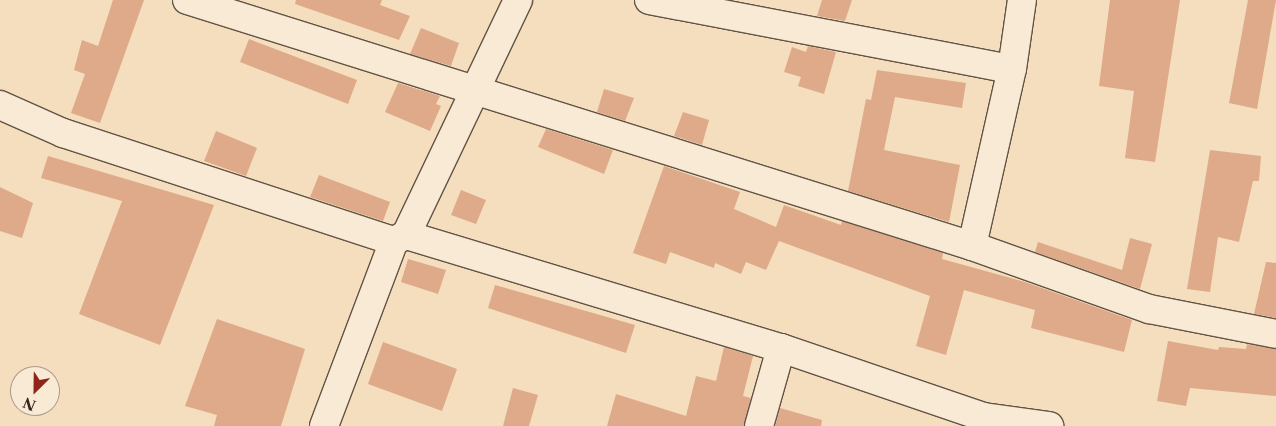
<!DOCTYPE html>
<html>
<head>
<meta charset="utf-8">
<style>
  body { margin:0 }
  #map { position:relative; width:1276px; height:426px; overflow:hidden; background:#f4debe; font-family:"Libre Caslon Text",serif }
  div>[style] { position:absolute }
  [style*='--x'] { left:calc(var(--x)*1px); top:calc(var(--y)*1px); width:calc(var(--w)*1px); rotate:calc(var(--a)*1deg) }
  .building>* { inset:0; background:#deaa89 }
  .roads { filter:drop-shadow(1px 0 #635345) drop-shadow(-1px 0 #635345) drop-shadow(0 1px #635345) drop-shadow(0 -1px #635345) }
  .street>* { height:28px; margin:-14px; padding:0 14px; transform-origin:14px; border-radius:14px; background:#f8ead5 }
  span { translate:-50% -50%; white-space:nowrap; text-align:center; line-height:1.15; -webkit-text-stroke:5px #f8ead5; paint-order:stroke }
  .north { position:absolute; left:10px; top:366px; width:50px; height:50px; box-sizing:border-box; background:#f8ead5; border:1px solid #a99b8b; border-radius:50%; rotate:203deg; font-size:14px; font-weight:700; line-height:20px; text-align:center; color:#33251d }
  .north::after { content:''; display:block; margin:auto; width:18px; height:22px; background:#8f2418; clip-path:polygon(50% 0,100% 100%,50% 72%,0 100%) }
</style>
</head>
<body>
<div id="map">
  <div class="building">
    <div style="clip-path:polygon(113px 0,144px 0,100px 123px,71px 113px,85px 74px,74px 70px,82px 40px,98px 46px)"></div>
    <div style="clip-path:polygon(296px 0,382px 0,380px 5px,410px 16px,399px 40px,295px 4px)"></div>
    <div style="clip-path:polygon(822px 0,852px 0,845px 21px,817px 16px)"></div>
    <div style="clip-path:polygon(1110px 0,1180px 0,1155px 162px,1125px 158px,1134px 91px,1099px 86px)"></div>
    <div style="clip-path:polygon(1248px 0,1276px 0,1257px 109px,1229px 103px)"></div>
    <div style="clip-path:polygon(421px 28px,459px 43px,451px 66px,410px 54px)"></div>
    <div style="clip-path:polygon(249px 39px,357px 80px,348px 104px,240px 62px)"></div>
    <div style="clip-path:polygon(808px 46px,836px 52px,824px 94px,798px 86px,801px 77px,784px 72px,792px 47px,806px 52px)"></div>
    <div style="clip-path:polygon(877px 70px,966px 83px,962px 108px,895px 97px,884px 150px,960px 165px,949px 222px,848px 191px,866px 99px,871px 100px)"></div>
    <div style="clip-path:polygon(398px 83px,440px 96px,436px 104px,441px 106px,430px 131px,385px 112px)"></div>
    <div style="clip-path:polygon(604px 89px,634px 98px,625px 121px,597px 112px)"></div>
    <div style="clip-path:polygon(683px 112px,709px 120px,702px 145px,674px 136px)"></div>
    <div style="clip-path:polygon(546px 129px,613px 150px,604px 174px,538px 147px)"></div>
    <div style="clip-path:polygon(216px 131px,257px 148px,246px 176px,204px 161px)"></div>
    <div style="clip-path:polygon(1210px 150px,1261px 156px,1259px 181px,1253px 181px,1239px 242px,1218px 237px,1210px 292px,1187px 289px)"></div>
    <div style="clip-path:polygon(48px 156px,214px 205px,160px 345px,79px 314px,122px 201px,41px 178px)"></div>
    <div style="clip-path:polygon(664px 166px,740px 192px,734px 209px,776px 227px,784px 205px,841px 225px,842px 221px,943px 253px,942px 259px,1025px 282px,1132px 320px,1124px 352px,1031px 328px,1035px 310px,964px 290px,946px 355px,916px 346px,930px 296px,779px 241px,766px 270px,746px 262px,741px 274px,715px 263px,714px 268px,670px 252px,666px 264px,633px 253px)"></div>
    <div style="clip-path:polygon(319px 175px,390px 202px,383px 221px,310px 197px)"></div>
    <div style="clip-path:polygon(0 187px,33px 203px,22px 238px,0 231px)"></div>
    <div style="clip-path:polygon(461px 190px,486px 200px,476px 224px,451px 215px)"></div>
    <div style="clip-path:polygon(1130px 238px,1152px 244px,1140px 289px,1035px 252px,1038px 242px,1122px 270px)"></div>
    <div style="clip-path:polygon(408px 259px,446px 270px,438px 294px,401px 282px)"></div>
    <div style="clip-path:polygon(1266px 262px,1276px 263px,1276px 318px,1254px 314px)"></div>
    <div style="clip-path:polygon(495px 285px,635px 325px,626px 353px,488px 308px)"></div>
    <div style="clip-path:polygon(217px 319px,305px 349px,281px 426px,214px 426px,217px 415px,185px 406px)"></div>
    <div style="clip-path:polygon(1168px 341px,1218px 350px,1219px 347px,1246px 349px,1247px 344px,1276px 349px,1276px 396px,1190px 388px,1186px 406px,1157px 401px)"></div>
    <div style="clip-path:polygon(383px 342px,457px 369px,442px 411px,368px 384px)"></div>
    <div style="clip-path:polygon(724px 347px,753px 356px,743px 396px,751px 398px,744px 426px,607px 426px,616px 394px,686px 416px,696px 376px,716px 381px)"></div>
    <div style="clip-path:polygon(513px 388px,538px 395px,529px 426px,503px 426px)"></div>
    <div style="clip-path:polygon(780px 408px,822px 420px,821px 426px,775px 426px)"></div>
  </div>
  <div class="roads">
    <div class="street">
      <div style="--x:187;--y:0;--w:823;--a:17.4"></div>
      <div style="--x:972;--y:246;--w:188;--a:19.6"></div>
      <div style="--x:1149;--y:309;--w:129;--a:11.1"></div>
      <div style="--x:649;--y:0;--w:369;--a:10.8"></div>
      <div style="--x:0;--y:105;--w:69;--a:24"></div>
      <div style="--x:63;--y:133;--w:348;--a:18.1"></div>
      <div style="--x:406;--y:235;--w:392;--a:16.8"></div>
      <div style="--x:781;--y:348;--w:214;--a:18.8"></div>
      <div style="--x:984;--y:417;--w:66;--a:7.9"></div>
      <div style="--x:972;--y:246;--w:181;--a:-77.3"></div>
      <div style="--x:1012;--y:69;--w:70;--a:-81.8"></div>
      <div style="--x:324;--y:426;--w:198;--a:-69.3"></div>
      <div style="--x:394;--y:241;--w:13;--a:-27"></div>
      <div style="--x:406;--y:235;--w:260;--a:-64.5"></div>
      <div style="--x:759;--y:426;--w:81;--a:-74.2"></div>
    </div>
  </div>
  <div class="north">N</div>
</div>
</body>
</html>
